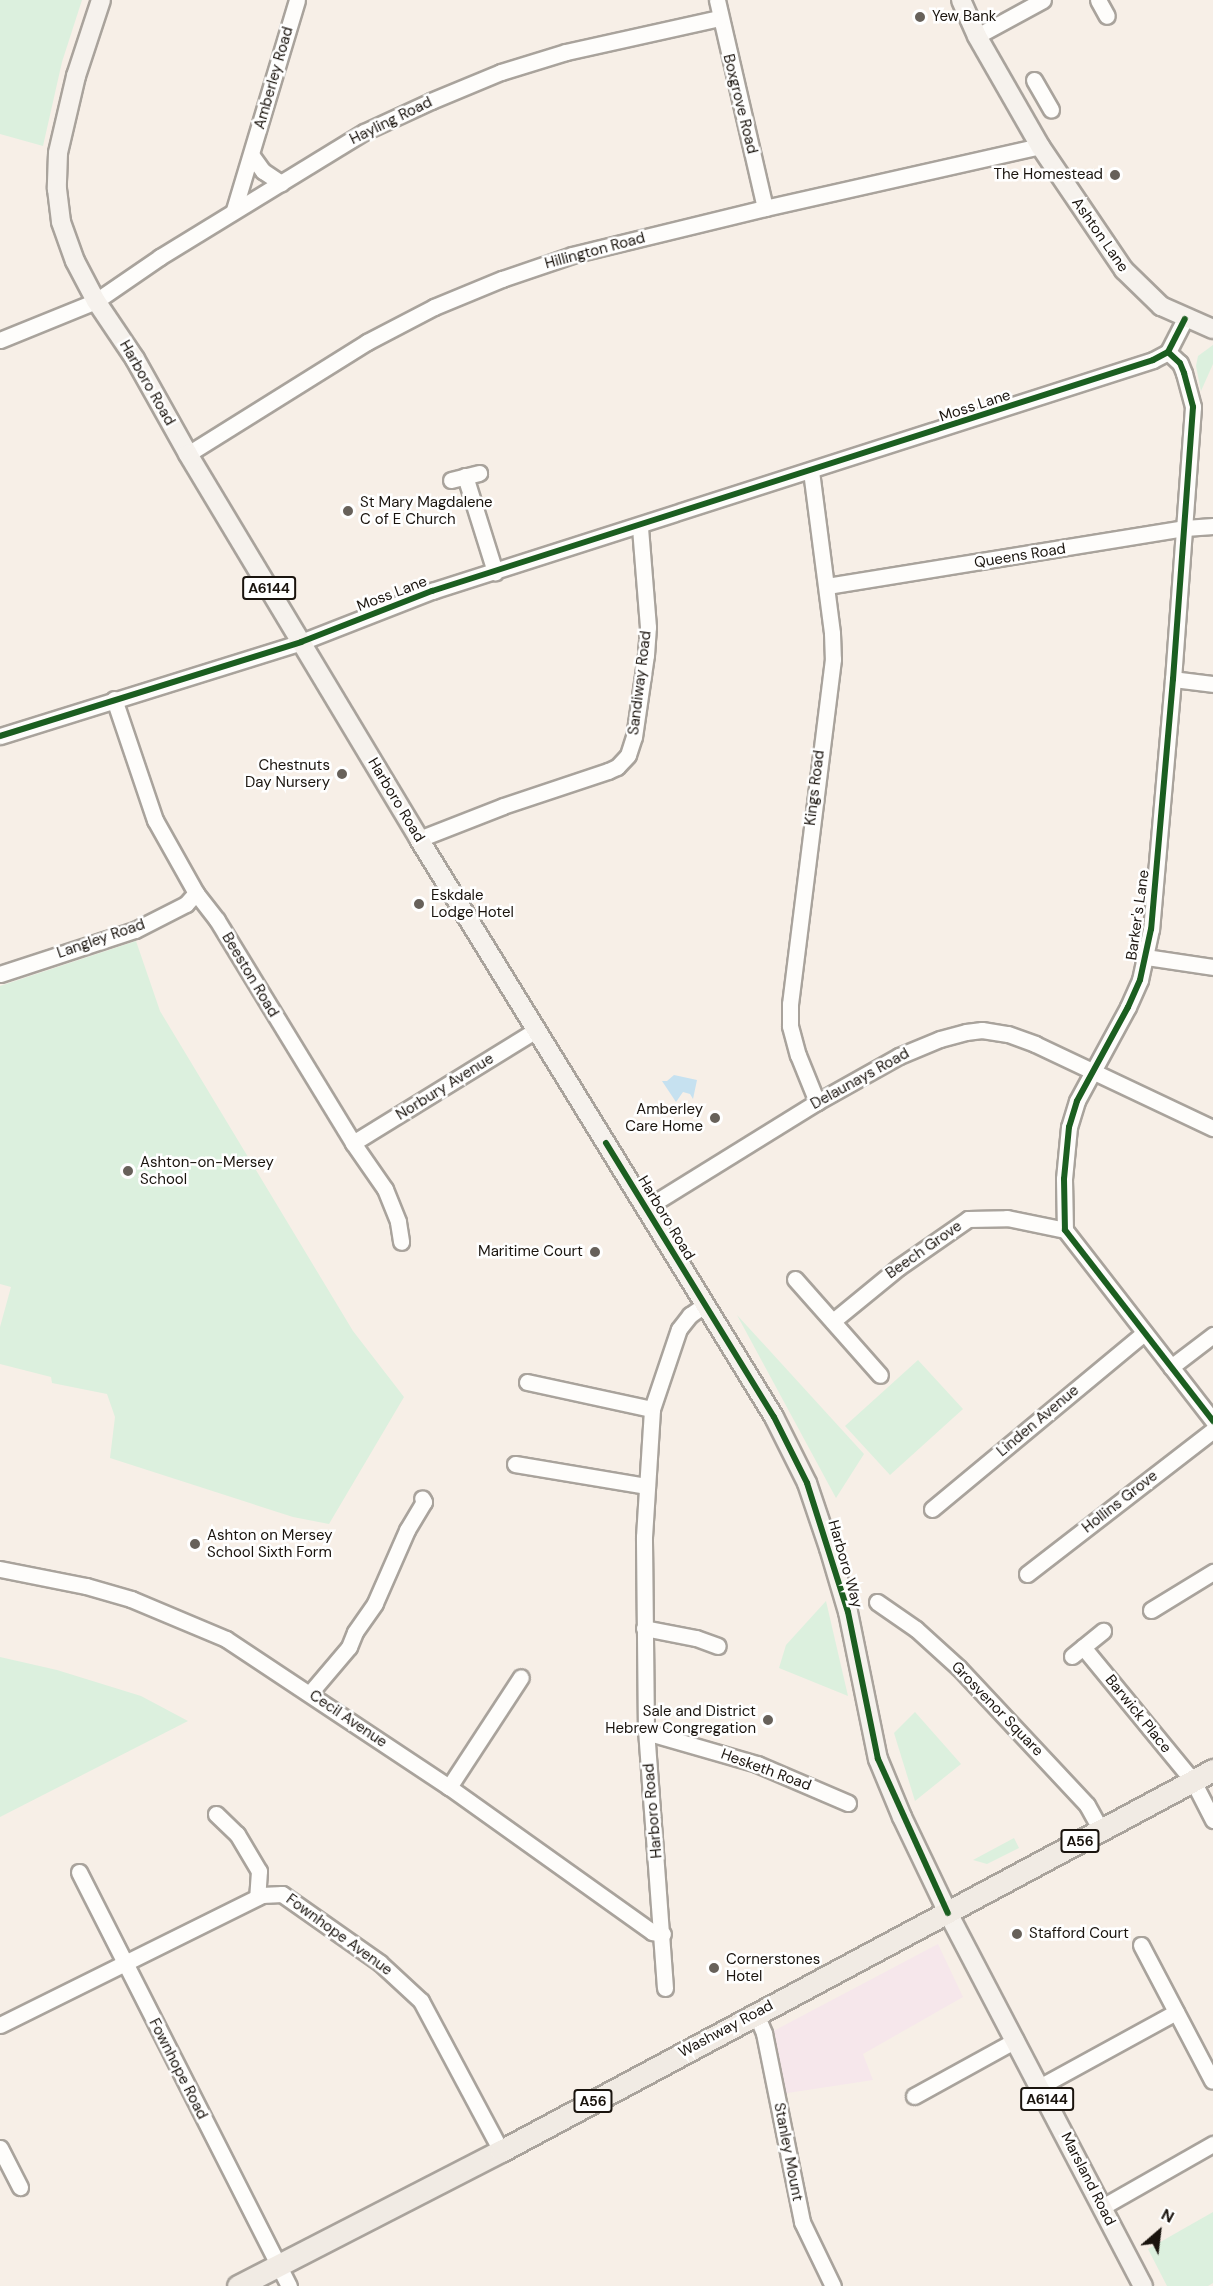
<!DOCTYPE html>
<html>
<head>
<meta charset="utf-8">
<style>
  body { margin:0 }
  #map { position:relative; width:1213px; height:2286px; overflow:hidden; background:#f7efe7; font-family:"DM Sans",sans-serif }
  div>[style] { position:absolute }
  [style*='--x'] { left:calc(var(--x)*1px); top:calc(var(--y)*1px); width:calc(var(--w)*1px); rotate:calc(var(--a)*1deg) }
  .commercial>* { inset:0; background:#f6e7eb }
  .green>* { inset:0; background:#dcf0de }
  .water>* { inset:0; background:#c6e1f0 }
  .roads { filter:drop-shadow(2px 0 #a9a39c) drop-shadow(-2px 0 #a9a39c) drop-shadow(0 2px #a9a39c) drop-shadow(0 -2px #a9a39c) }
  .minor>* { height:15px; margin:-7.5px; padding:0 7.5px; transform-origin:7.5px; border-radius:7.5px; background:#fefdfb }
  .major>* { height:18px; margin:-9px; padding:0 9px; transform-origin:9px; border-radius:9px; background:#f6f2ed }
  .highway>* { height:21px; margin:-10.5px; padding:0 10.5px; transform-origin:10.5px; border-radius:10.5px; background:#f1ebe4 }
  .cycleway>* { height:6px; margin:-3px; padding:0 3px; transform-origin:3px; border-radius:3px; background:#1b5e20 }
  .dots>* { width:16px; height:16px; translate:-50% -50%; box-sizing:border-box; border:3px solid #fff; border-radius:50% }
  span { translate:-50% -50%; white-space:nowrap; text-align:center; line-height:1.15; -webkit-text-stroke:5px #fff; paint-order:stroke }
  .shield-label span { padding:2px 4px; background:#fff; border:2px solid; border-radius:4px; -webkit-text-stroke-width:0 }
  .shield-label { font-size:14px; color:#1a140e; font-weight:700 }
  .poi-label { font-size:15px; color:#1a140e }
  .left { translate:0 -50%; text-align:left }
  .right { translate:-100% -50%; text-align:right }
  .street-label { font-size:15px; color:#1a140e }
  .north { position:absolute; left:1129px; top:2202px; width:60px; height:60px; -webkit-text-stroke:4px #fff; paint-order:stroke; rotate:28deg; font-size:16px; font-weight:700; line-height:24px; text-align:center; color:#1a140e }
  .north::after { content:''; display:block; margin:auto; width:21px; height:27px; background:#1a140e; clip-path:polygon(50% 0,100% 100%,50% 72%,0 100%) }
</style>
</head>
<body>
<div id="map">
  <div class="commercial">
    <div style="clip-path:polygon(938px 1944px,963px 1997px,863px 2054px,873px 2080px,781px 2094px,764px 2036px)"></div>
  </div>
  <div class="green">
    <div style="clip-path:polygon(0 0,82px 0,62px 62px,43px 146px,0 134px)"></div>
    <div style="clip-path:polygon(1213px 345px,1213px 364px,1201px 391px,1196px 366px,1198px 356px)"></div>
    <div style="clip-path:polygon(136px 941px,160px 1011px,353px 1331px,404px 1397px,329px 1524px,293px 1517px,110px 1458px,115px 1417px,107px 1394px,52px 1383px,51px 1377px,0 1364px,0 1327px,11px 1287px,0 1284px,0 986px)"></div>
    <div style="clip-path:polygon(737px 1315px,864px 1454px,836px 1498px)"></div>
    <div style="clip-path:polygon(918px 1360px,963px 1409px,890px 1475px,845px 1426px)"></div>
    <div style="clip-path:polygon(826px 1601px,848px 1696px,779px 1668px,786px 1645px)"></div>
    <div style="clip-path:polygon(0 1657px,57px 1670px,141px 1696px,188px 1721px,0 1817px)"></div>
    <div style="clip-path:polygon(915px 1712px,961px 1764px,915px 1801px,894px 1733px)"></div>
    <div style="clip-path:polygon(1014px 1838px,1019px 1848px,987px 1864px,973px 1860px)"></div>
    <div style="clip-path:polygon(1213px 2212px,1213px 2283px,1208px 2286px,1167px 2286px,1148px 2249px)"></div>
  </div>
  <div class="water">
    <div style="clip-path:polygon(674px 1075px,697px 1080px,693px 1099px,690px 1094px,683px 1092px,676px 1102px,662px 1081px,667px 1081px)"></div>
  </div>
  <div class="roads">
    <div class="minor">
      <div style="--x:717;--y:0;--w:213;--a:77"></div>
      <div style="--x:1098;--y:0;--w:18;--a:61"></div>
      <div style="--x:977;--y:36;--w:75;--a:-28.6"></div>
      <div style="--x:1034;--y:80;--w:34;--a:60"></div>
      <div style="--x:252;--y:156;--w:19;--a:54"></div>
      <div style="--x:263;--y:171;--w:22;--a:34"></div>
      <div style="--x:234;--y:210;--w:219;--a:-73.3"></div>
      <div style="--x:0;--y:340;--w:104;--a:-22.1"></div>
      <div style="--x:96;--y:301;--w:78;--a:-34.5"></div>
      <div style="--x:160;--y:257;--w:239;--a:-31.5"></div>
      <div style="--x:364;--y:132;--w:74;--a:-24.8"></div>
      <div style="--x:431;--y:101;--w:76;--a:-22.5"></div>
      <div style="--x:501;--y:72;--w:68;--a:-17.1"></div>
      <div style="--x:566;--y:52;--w:157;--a:-12.5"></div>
      <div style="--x:1168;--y:352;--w:16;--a:43"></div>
      <div style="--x:1180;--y:363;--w:11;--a:68"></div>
      <div style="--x:1184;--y:373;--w:35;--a:75"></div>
      <div style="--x:1193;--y:407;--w:273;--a:94.2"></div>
      <div style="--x:1173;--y:679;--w:251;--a:95"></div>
      <div style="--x:1151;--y:929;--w:52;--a:102.2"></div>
      <div style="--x:1140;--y:980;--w:30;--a:114"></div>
      <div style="--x:1128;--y:1007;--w:107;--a:118.5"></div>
      <div style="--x:1077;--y:1101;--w:27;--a:107"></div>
      <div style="--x:1069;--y:1127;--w:52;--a:95.5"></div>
      <div style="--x:1064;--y:1179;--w:51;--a:88.9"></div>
      <div style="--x:1065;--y:1230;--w:242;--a:52.2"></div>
      <div style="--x:188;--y:454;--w:211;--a:-32"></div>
      <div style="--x:367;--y:342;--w:76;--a:-27.6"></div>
      <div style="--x:434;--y:307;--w:74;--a:-22.4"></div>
      <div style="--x:502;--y:279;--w:74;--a:-18.9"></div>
      <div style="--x:572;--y:255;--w:199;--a:-13.7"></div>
      <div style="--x:765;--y:208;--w:282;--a:-12.7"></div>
      <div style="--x:811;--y:471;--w:163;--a:82.6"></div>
      <div style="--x:832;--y:633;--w:26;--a:88"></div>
      <div style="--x:833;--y:659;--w:348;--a:97.1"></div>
      <div style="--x:790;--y:1004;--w:22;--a:90"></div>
      <div style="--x:790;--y:1026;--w:30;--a:75"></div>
      <div style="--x:798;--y:1055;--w:51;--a:68"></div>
      <div style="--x:465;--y:476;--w:101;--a:72.6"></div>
      <div style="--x:451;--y:480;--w:29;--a:-14"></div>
      <div style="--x:827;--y:586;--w:363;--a:-9.2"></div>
      <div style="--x:1185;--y:528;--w:28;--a:-4"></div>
      <div style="--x:1173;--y:679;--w:40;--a:7.1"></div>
      <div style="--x:114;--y:699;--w:128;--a:71.3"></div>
      <div style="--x:155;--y:820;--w:84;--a:60.7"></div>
      <div style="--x:196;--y:893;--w:34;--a:52"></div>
      <div style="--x:217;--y:920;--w:261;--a:58.6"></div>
      <div style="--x:353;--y:1143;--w:56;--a:55.2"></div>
      <div style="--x:385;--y:1189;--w:35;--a:68"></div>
      <div style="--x:398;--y:1222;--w:20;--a:81"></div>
      <div style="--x:0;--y:736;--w:315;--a:-17.3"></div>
      <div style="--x:301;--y:642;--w:141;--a:-21.3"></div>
      <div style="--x:432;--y:591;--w:757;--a:-17.76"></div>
      <div style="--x:1153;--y:360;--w:17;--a:-28"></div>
      <div style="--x:1168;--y:352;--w:37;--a:-63"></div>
      <div style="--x:419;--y:839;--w:90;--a:-21.4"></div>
      <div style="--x:503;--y:806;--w:111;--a:-18.4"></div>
      <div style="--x:608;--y:771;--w:10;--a:-24"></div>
      <div style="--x:617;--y:767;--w:16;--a:-47"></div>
      <div style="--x:628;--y:755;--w:19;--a:-72"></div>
      <div style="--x:634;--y:737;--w:83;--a:-81.7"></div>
      <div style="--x:646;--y:655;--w:28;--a:-86"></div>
      <div style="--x:648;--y:627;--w:100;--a:-94.6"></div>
      <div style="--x:1146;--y:957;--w:68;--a:8.5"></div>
      <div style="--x:0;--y:974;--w:142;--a:-18.1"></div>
      <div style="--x:135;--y:930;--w:57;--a:-27"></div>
      <div style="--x:186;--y:904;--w:15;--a:-48"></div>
      <div style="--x:353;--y:1143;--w:215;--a:-31.7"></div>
      <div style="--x:646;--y:1208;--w:201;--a:-31.8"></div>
      <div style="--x:817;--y:1102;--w:94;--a:-29.3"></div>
      <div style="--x:899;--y:1056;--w:44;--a:-22.5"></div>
      <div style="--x:940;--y:1039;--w:27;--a:-15"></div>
      <div style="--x:966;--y:1032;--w:16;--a:-7"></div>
      <div style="--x:982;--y:1030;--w:26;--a:9"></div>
      <div style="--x:1008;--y:1034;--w:29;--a:20"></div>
      <div style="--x:1035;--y:1044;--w:197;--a:25.3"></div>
      <div style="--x:795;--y:1279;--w:128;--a:48.5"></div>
      <div style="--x:833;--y:1321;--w:85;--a:-39.3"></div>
      <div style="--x:899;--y:1267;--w:84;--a:-34.8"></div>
      <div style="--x:968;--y:1219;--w:39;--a:-1"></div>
      <div style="--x:1007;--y:1218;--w:59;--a:11.7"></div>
      <div style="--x:1171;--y:1367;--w:53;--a:-37.3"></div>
      <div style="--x:527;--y:1382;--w:128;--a:12.2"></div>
      <div style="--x:515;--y:1464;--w:134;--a:9.5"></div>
      <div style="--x:932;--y:1509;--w:276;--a:-39.7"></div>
      <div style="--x:0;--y:1569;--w:88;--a:11.2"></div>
      <div style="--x:86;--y:1586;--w:47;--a:16.1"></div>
      <div style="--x:131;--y:1599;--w:103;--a:22.8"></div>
      <div style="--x:226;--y:1639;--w:268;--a:33.6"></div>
      <div style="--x:449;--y:1787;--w:249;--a:35.5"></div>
      <div style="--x:652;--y:1932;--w:11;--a:10"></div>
      <div style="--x:1027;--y:1574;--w:235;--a:-37.7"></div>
      <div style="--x:877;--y:1602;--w:47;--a:34.7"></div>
      <div style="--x:916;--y:1629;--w:58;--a:42.2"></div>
      <div style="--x:959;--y:1668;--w:187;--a:46.9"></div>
      <div style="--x:1087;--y:1805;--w:29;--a:61"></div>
      <div style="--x:1151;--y:1610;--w:73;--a:-31.5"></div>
      <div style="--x:644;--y:1628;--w:53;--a:10.9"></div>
      <div style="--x:696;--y:1638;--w:23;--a:20"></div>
      <div style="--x:1083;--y:1647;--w:173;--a:50.6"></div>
      <div style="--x:1193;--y:1781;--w:44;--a:62.9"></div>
      <div style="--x:1072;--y:1656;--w:40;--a:-39"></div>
      <div style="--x:310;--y:1693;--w:60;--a:-49.7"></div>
      <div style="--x:349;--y:1647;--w:16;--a:-68"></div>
      <div style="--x:355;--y:1632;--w:35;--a:-55"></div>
      <div style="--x:375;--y:1603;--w:80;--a:-66.3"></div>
      <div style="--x:407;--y:1530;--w:33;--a:-59"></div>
      <div style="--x:424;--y:1502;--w:4;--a:-117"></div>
      <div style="--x:646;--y:1732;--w:116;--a:16.1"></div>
      <div style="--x:757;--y:1764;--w:99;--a:23.2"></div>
      <div style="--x:449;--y:1787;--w:131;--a:-56.8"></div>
      <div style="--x:216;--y:1814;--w:29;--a:44"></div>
      <div style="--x:237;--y:1834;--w:43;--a:59.3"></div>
      <div style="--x:259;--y:1871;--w:26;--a:94"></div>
      <div style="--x:79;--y:1872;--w:464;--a:63.1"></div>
      <div style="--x:1141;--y:1945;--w:153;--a:62.3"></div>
      <div style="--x:665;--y:1988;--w:257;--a:-94.2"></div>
      <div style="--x:646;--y:1732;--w:195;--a:-90.6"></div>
      <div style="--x:644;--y:1537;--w:128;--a:-86.4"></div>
      <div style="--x:652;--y:1409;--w:84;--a:-71.4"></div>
      <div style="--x:679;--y:1329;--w:18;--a:-52"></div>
      <div style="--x:690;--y:1315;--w:19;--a:-35"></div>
      <div style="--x:756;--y:2014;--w:21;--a:67"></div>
      <div style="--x:764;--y:2033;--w:193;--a:78.6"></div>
      <div style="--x:802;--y:2222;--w:71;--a:64.2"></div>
      <div style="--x:0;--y:2025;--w:292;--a:-26.4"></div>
      <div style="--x:262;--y:1895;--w:20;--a:-3"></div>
      <div style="--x:282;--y:1894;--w:120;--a:35.1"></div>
      <div style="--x:380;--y:1963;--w:56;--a:42.8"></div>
      <div style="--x:421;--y:2001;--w:170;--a:61.9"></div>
      <div style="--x:1041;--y:2086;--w:154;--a:-28.7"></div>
      <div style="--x:914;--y:2096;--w:116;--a:-28.8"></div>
      <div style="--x:0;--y:2148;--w:44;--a:62.9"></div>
      <div style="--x:1102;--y:2207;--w:128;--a:-29.6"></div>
    </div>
    <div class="major">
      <div style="--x:101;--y:0;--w:80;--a:108.2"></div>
      <div style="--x:76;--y:76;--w:79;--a:103.2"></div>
      <div style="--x:58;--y:153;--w:36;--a:92"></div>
      <div style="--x:57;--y:189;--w:33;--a:83"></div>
      <div style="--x:61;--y:222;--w:41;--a:70.3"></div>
      <div style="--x:75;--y:261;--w:45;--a:62.3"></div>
      <div style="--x:96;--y:301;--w:70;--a:56.1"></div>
      <div style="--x:135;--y:359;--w:109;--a:60.8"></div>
      <div style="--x:188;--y:454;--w:449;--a:59"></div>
      <div style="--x:419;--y:839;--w:678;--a:58.44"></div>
      <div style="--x:774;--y:1417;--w:74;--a:63.4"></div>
      <div style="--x:807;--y:1483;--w:69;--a:71.3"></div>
      <div style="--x:829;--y:1548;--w:67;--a:73.5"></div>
      <div style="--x:848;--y:1612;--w:150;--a:78.5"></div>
      <div style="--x:878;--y:1759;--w:63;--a:67.5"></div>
      <div style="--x:902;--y:1817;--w:106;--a:64.4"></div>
      <div style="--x:948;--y:1913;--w:421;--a:62.4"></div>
      <div style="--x:961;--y:0;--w:39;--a:66"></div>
      <div style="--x:977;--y:36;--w:127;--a:60.2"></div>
      <div style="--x:1040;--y:146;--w:150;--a:55.9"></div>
      <div style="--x:1124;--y:270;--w:52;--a:44.2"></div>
      <div style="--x:1161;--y:306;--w:57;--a:23.9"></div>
    </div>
    <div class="highway">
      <div style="--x:238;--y:2286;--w:296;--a:-27.2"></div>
      <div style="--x:501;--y:2151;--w:808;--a:-28.15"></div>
    </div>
  </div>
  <div class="cycleway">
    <div style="--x:1168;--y:352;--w:16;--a:43"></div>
    <div style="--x:1180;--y:363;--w:11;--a:68"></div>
    <div style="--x:1184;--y:373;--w:35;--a:75"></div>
    <div style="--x:1193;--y:407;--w:273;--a:94.2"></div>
    <div style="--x:1173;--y:679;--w:251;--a:95"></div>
    <div style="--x:1151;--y:929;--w:52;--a:102.2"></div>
    <div style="--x:1140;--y:980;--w:30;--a:114"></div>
    <div style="--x:1128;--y:1007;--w:107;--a:118.5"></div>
    <div style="--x:1077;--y:1101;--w:27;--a:107"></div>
    <div style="--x:1069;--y:1127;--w:52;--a:95.5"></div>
    <div style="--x:1064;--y:1179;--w:51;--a:88.9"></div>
    <div style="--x:1065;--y:1230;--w:242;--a:52.2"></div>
    <div style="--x:0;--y:736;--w:315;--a:-17.3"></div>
    <div style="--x:301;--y:642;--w:141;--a:-21.3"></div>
    <div style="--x:432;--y:591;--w:757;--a:-17.76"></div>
    <div style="--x:1153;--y:360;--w:17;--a:-28"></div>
    <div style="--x:1168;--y:352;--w:37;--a:-63"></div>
    <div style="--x:606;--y:1143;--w:321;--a:58.5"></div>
    <div style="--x:774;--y:1417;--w:74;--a:63.4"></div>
    <div style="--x:807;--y:1483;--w:135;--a:72.4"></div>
    <div style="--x:848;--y:1612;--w:150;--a:78.5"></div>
    <div style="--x:878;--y:1759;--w:169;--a:65.6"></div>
  </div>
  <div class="dots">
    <div style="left:920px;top:17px;background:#67615a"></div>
    <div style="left:1115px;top:175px;background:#67615a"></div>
    <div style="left:348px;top:511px;background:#67615a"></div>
    <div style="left:342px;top:774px;background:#67615a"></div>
    <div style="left:419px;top:904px;background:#67615a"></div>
    <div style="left:715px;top:1118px;background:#67615a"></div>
    <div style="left:128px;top:1171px;background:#67615a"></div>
    <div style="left:595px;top:1252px;background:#67615a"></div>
    <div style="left:195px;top:1544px;background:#67615a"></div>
    <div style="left:768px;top:1720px;background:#67615a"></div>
    <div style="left:1017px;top:1934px;background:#67615a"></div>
    <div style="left:714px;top:1968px;background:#67615a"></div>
  </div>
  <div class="shield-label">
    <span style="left:269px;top:588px">A6144</span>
    <span style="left:1080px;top:1841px">A56</span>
    <span style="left:1047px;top:2099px">A6144</span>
    <span style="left:593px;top:2101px">A56</span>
  </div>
  <div class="poi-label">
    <span class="left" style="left:932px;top:17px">Yew Bank</span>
    <span class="right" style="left:1103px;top:175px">The Homestead</span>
    <span class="left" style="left:360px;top:511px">St Mary Magdalene<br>C of E Church</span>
    <span class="right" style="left:330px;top:774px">Chestnuts<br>Day Nursery</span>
    <span class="left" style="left:431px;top:904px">Eskdale<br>Lodge Hotel</span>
    <span class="right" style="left:703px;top:1118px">Amberley<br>Care Home</span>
    <span class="left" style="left:140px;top:1171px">Ashton-on-Mersey<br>School</span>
    <span class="right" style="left:583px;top:1252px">Maritime Court</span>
    <span class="left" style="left:207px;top:1544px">Ashton on Mersey<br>School Sixth Form</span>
    <span class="right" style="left:756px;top:1720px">Sale and District<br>Hebrew Congregation</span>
    <span class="left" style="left:1029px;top:1934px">Stafford Court</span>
    <span class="left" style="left:726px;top:1968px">Cornerstones<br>Hotel</span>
  </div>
  <div class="street-label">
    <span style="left:274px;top:78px;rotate:-74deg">Amberley Road</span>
    <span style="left:740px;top:104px;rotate:76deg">Boxgrove Road</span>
    <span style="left:391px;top:121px;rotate:-26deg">Hayling Road</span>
    <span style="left:1100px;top:235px;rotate:55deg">Ashton Lane</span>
    <span style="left:595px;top:251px;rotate:-15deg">Hillington Road</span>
    <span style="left:147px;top:383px;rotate:60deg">Harboro Road</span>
    <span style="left:975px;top:406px;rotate:-18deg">Moss Lane</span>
    <span style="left:1020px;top:556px;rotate:-9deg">Queens Road</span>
    <span style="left:392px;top:594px;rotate:-21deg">Moss Lane</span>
    <span style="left:640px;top:683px;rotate:-83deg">Sandiway Road</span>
    <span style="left:815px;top:788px;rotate:-83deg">Kings Road</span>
    <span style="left:396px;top:800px;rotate:59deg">Harboro Road</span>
    <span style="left:1138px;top:915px;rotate:-82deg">Barker's Lane</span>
    <span style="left:101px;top:939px;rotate:-19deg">Langley Road</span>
    <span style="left:250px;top:975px;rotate:59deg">Beeston Road</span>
    <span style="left:860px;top:1079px;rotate:-29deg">Delaunays Road</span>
    <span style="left:445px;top:1087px;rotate:-32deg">Norbury Avenue</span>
    <span style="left:666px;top:1218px;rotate:59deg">Harboro Road</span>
    <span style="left:924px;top:1250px;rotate:-35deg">Beech Grove</span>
    <span style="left:1038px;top:1421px;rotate:-40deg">Linden Avenue</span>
    <span style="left:1120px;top:1502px;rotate:-38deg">Hollins Grove</span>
    <span style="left:845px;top:1564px;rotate:74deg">Harboro Way</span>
    <span style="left:997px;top:1709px;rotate:46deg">Grosvenor Square</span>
    <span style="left:1138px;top:1714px;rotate:51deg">Barwick Place</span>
    <span style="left:348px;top:1719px;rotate:34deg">Cecil Avenue</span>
    <span style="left:766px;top:1770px;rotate:20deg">Hesketh Road</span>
    <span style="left:653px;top:1811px;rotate:-95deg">Harboro Road</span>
    <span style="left:339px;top:1935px;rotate:36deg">Fownhope Avenue</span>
    <span style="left:726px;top:2029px;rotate:-28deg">Washway Road</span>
    <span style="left:178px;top:2069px;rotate:63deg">Fownhope Road</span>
    <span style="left:788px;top:2152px;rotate:79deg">Stanley Mount</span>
    <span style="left:1088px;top:2179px;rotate:63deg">Marsland Road</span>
  </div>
  <div class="north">N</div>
</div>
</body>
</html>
